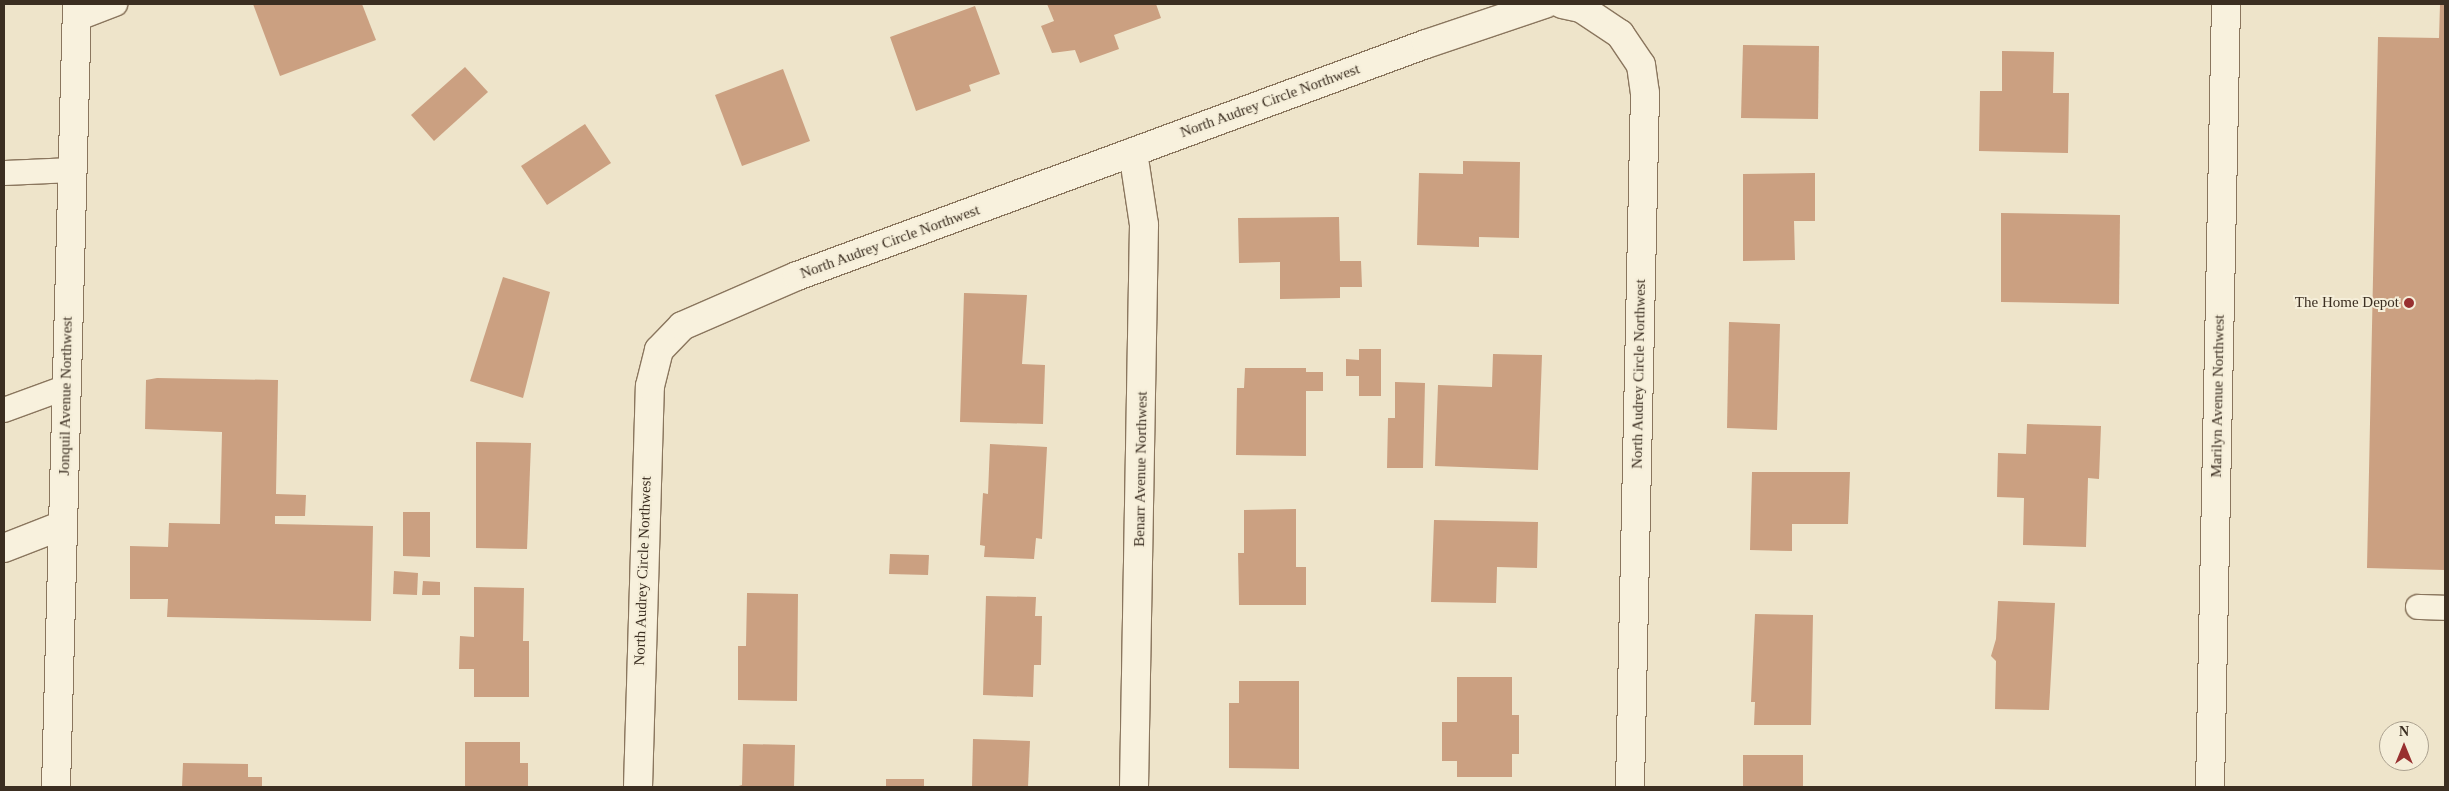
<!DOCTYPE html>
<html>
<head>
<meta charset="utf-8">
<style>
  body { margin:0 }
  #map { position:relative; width:2449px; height:791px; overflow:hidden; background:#eee4ca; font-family:Georgia,serif }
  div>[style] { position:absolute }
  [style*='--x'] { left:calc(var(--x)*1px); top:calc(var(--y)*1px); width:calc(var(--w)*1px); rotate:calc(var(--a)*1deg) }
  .building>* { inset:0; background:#cba081 }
  .roads { filter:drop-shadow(1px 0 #8a765e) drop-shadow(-1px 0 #8a765e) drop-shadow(0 1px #8a765e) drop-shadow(0 -1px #8a765e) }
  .service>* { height:24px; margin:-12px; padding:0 12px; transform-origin:12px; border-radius:12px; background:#f8f1dd }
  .minor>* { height:28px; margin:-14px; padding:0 14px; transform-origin:14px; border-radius:14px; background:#f8f1dd }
  .tertiary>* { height:28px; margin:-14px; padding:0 14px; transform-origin:14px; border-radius:14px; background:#f8f1dd }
  .dots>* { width:14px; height:14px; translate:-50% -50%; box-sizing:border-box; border:2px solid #f5eed9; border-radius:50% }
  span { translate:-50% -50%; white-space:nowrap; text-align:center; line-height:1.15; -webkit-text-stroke:4px #f5eed9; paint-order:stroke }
  .street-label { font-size:15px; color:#3b2e21 }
  .poi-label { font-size:15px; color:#3b2e21 }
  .right { translate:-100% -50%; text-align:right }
  .frame { position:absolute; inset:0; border:5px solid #3b2e21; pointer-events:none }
  .north { position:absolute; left:2379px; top:721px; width:50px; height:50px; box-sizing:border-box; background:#f5eed9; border:1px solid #aba18f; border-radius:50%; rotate:0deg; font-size:14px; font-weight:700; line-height:20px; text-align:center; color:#3b2e21 }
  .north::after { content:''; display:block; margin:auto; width:18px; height:22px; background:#983030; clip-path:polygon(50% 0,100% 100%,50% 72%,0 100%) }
</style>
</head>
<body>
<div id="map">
  <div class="building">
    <div style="clip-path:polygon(253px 4px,362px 4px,376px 40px,280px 76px)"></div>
    <div style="clip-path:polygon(1047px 4px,1156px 4px,1161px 18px,1114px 35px,1119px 49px,1080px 63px,1075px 50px,1052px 53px,1041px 26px,1054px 21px)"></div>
    <div style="clip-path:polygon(2440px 4px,2445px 4px,2445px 570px,2367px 568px,2378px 37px,2439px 38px)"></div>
    <div style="clip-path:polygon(975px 6px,1000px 74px,969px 85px,971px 91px,916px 111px,890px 37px)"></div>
    <div style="clip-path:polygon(1743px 45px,1819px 46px,1818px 119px,1741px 118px)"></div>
    <div style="clip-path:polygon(2002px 51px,2054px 52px,2053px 93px,2069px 93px,2068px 153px,1979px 151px,1980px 91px,2002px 91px)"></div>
    <div style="clip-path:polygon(465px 67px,488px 92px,434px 141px,411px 115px)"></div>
    <div style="clip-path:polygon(783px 69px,810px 141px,742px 166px,715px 95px)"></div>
    <div style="clip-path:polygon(585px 124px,611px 163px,547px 205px,521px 166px)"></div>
    <div style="clip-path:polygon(1463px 161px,1520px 162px,1519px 238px,1479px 237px,1479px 247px,1417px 245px,1419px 173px,1463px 174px)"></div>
    <div style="clip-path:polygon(1815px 173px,1815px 221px,1794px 221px,1795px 260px,1743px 261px,1743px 174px)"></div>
    <div style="clip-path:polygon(2001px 213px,2120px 215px,2119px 304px,2001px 302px)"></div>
    <div style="clip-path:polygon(1339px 217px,1340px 261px,1361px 261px,1362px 287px,1340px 287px,1340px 298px,1280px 299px,1280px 262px,1239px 263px,1238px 218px)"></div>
    <div style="clip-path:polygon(503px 277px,550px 292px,523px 398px,470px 381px)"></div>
    <div style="clip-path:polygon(964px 293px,1027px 295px,1022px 364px,1045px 365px,1043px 424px,960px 422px)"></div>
    <div style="clip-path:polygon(1729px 322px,1780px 324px,1777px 430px,1727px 428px)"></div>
    <div style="clip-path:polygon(1359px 349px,1381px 349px,1381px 396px,1359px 396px,1359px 376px,1346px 376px,1346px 359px,1359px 360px)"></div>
    <div style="clip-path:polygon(1493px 354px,1542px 355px,1538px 470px,1435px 466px,1438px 385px,1492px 387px)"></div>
    <div style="clip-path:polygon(1245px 368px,1306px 368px,1306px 372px,1323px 372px,1323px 391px,1306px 391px,1306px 456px,1236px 455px,1237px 388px,1244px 388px)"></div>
    <div style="clip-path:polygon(157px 378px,278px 380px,276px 494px,306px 495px,305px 516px,275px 516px,275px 524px,373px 526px,371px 621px,167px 617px,168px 599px,130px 599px,130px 546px,168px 547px,169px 523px,220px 524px,222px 432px,145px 429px,146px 380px)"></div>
    <div style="clip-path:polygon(1395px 382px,1425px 383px,1423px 468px,1387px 468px,1388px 418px,1395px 418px)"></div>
    <div style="clip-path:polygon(2027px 424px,2101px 426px,2099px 479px,2088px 478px,2086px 547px,2023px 545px,2024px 498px,1997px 497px,1998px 453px,2026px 454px)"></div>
    <div style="clip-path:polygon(476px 442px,531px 443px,527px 549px,476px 548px)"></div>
    <div style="clip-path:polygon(990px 444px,1047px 447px,1042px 539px,1036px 538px,1034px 559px,984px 557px,985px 546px,980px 545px,983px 493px,988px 494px)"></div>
    <div style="clip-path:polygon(1752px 472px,1850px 472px,1848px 524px,1792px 524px,1792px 551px,1750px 550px)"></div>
    <div style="clip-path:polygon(1296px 509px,1296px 567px,1306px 567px,1306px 605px,1239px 605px,1238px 553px,1244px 553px,1244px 510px)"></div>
    <div style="clip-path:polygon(403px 512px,430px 512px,430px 557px,403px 556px)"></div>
    <div style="clip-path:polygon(1434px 520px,1538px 522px,1537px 568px,1497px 567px,1496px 603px,1431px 602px)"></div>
    <div style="clip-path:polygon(890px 554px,929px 555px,928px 575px,889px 574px)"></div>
    <div style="clip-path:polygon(394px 571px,418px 573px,417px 595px,393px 594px)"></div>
    <div style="clip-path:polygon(423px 581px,440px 582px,440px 595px,422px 595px)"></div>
    <div style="clip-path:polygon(474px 587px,524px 588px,523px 641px,529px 641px,529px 697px,474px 697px,474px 669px,459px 669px,460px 636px,474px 637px)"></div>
    <div style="clip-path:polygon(747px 593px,798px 594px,797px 701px,738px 700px,738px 646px,746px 646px)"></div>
    <div style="clip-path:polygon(986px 596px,1036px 597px,1035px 616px,1042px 616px,1041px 665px,1034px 665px,1033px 697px,983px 695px)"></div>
    <div style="clip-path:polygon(1998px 601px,2055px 603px,2049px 710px,1995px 709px,1996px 661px,1991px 656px,1996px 639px)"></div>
    <div style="clip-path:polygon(1755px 614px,1813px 615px,1811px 725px,1754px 725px,1755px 702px,1751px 702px)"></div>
    <div style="clip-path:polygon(1457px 677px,1512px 677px,1512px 715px,1519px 715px,1519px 754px,1512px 754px,1512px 777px,1457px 777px,1457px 761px,1442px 761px,1442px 722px,1457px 722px)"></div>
    <div style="clip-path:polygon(1239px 681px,1299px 681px,1299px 769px,1229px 768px,1229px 703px,1239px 703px)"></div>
    <div style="clip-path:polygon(973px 739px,1030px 741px,1028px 787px,972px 787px)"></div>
    <div style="clip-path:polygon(465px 742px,520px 742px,520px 763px,528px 763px,528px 787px,465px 787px)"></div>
    <div style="clip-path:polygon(743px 744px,795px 745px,794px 787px,735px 787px,742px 785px)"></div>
    <div style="clip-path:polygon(1743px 755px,1803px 755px,1803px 787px,1743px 787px)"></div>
    <div style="clip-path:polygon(183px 763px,248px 764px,248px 777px,262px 777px,262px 787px,182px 787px)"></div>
    <div style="clip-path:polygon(886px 779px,924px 779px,924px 787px,886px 787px)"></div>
  </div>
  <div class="roads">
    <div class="service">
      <div style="--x:76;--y:19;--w:42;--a:-21"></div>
      <div style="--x:4;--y:173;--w:68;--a:-2.5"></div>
      <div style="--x:4;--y:410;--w:67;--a:-20.1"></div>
      <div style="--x:2418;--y:607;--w:27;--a:2"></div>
    </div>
    <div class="minor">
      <div style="--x:1562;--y:4;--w:19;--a:12"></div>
      <div style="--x:1581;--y:8;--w:47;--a:33.7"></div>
      <div style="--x:1620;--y:34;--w:37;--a:56"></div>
      <div style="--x:1641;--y:65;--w:28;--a:82"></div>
      <div style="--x:1645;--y:93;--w:694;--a:91.24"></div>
      <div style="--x:1133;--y:152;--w:74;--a:81.4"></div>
      <div style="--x:1144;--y:225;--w:562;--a:91.02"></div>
      <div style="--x:4;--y:548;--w:63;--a:-21.3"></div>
      <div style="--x:638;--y:787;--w:401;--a:-88.3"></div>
      <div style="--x:650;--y:386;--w:37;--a:-76"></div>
      <div style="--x:659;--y:350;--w:33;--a:-46"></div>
      <div style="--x:682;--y:326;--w:125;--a:-23.5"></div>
      <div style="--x:797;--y:276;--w:670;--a:-20.25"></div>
      <div style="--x:1426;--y:44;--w:126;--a:-18.6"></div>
      <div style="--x:2210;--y:787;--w:783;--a:-88.83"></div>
    </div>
    <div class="tertiary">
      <div style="--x:56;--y:787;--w:783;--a:-88.46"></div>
    </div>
  </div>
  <div class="dots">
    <div style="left:2409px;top:303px;background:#983030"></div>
  </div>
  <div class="street-label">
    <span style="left:1270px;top:101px;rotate:-20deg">North Audrey Circle Northwest</span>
    <span style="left:890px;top:242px;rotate:-20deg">North Audrey Circle Northwest</span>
    <span style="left:1639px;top:374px;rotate:-89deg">North Audrey Circle Northwest</span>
    <span style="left:66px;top:396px;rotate:-89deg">Jonquil Avenue Northwest</span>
    <span style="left:2218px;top:396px;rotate:-89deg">Marilyn Avenue Northwest</span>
    <span style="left:1141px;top:469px;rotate:-89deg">Benarr Avenue Northwest</span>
    <span style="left:643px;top:571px;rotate:-88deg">North Audrey Circle Northwest</span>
  </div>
  <div class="poi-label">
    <span class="right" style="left:2399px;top:303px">The Home Depot</span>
  </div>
  <div class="frame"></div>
  <div class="north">N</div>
</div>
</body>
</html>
